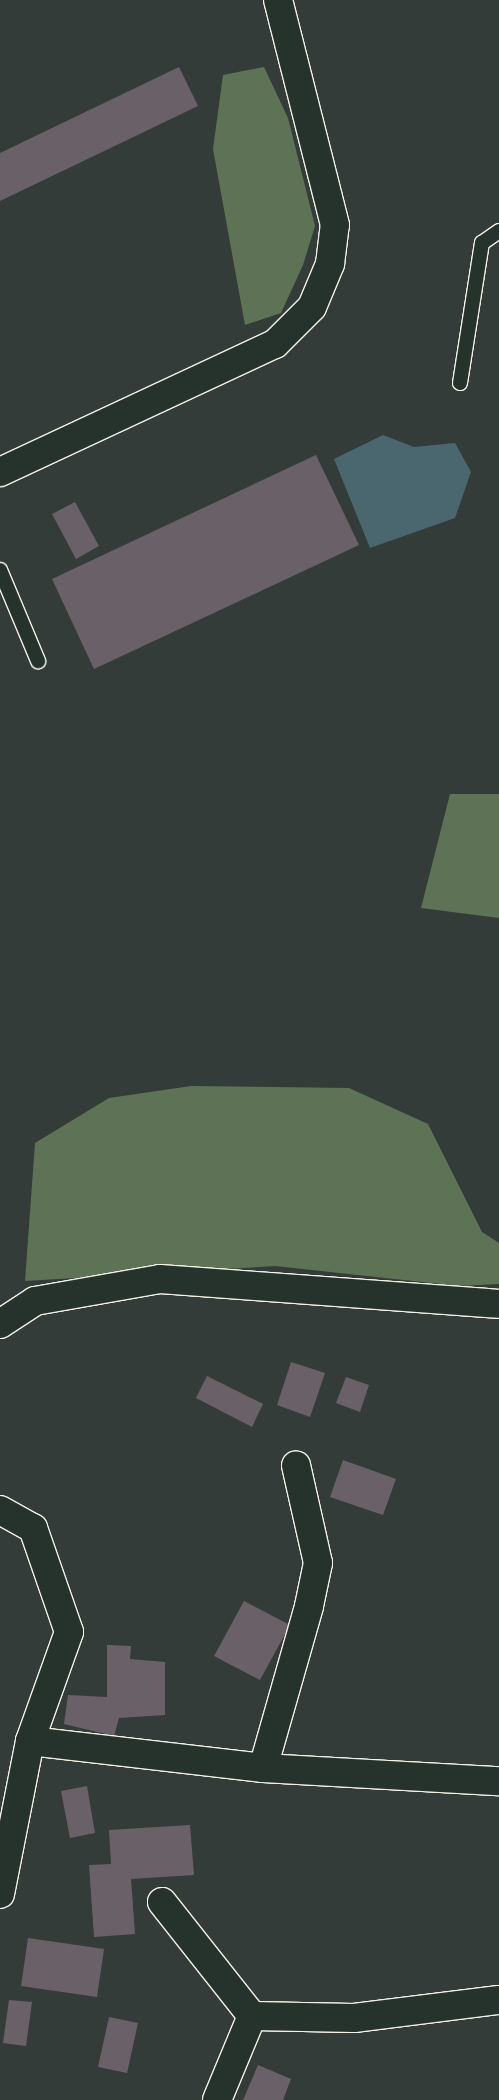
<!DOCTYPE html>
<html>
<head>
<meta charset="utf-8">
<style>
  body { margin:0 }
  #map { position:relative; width:499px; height:2100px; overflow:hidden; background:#343c39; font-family:Sriracha,sans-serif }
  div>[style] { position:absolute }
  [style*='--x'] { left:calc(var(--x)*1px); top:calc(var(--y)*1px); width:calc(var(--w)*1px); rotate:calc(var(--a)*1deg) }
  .green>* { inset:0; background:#5e7356 }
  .water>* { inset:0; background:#4a666f }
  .building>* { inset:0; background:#6a6168 }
  .roads { filter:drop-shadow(1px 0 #f4f1e8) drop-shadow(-1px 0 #f4f1e8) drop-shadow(0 1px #f4f1e8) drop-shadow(0 -1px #f4f1e8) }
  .lane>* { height:14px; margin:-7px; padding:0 7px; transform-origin:7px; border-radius:7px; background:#26332d }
  .street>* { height:28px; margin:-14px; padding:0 14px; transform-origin:14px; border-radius:14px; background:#26332d }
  span { translate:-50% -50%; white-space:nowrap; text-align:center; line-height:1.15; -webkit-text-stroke:5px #26332d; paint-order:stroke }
</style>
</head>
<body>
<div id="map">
  <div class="green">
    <div style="clip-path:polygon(264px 67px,288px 118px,315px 226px,303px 265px,281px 313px,245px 325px,213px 149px,223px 75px)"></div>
    <div style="clip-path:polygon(450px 794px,499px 794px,499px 918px,421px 908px)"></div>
    <div style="clip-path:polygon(191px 1086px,349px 1088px,428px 1124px,482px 1232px,499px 1243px,499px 1284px,459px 1286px,275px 1266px,25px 1281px,35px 1143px,109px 1098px)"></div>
  </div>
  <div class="water">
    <div style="clip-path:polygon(383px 435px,414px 447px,455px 443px,471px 472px,455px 518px,370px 548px,334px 459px)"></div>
  </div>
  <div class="building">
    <div style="clip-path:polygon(179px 67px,198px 106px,0 201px,0 153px)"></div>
    <div style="clip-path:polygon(316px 455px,359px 545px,94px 669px,52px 579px)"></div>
    <div style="clip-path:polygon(75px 502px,99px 546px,76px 559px,52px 514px)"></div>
    <div style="clip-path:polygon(291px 1362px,325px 1373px,310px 1417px,277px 1405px)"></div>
    <div style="clip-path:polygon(207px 1376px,263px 1404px,252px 1427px,196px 1398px)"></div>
    <div style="clip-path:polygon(346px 1377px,369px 1385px,360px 1412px,336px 1403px)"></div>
    <div style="clip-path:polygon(343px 1460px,396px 1479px,383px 1515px,330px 1497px)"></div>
    <div style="clip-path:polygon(244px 1601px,290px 1625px,260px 1680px,214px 1656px)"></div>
    <div style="clip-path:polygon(107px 1645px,131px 1646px,130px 1659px,165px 1662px,165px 1715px,119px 1718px,114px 1736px,64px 1724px,68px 1695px,107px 1697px)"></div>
    <div style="clip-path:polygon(87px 1786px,95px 1833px,70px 1838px,61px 1791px)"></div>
    <div style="clip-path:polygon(190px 1825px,194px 1875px,131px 1879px,135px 1934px,94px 1937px,89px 1865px,111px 1864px,109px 1830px)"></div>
    <div style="clip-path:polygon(28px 1938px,104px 1949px,97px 1997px,21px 1986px)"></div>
    <div style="clip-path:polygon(9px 2000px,32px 2002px,26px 2046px,3px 2043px)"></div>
    <div style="clip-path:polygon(109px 2017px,138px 2023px,127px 2073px,98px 2067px)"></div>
    <div style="clip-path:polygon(258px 2065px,291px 2079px,283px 2100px,243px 2100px)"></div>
  </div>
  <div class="roads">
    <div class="lane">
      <div style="--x:460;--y:383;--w:142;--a:-81.1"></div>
      <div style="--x:482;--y:243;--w:21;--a:-35"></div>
      <div style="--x:0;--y:570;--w:99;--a:67.3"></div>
    </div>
    <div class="street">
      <div style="--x:0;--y:472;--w:303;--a:-25"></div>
      <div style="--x:275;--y:344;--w:52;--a:-45"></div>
      <div style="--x:312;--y:307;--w:47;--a:-67.3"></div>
      <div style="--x:330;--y:264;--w:39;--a:-83"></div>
      <div style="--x:335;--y:225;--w:232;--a:-104.2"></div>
      <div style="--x:0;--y:1324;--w:42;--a:-33.3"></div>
      <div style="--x:35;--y:1301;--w:127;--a:-10"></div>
      <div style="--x:160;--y:1279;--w:340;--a:4.2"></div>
      <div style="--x:0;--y:1510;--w:38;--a:29"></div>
      <div style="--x:33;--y:1528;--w:110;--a:70.9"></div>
      <div style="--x:69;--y:1632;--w:116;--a:109.7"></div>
      <div style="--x:263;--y:1768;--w:168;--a:-74.1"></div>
      <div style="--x:309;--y:1606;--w:44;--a:-78.2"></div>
      <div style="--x:318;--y:1563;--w:100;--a:-102.7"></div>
      <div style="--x:0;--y:1894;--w:156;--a:-78.9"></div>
      <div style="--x:30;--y:1741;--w:235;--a:6.6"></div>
      <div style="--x:263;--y:1768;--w:236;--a:3.2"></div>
      <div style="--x:162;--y:1902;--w:145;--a:51.7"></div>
      <div style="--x:217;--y:2100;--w:91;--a:-67.4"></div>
      <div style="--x:252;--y:2016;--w:102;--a:1.1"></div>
      <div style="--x:354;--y:2018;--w:146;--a:-7.1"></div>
    </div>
  </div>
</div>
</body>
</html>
